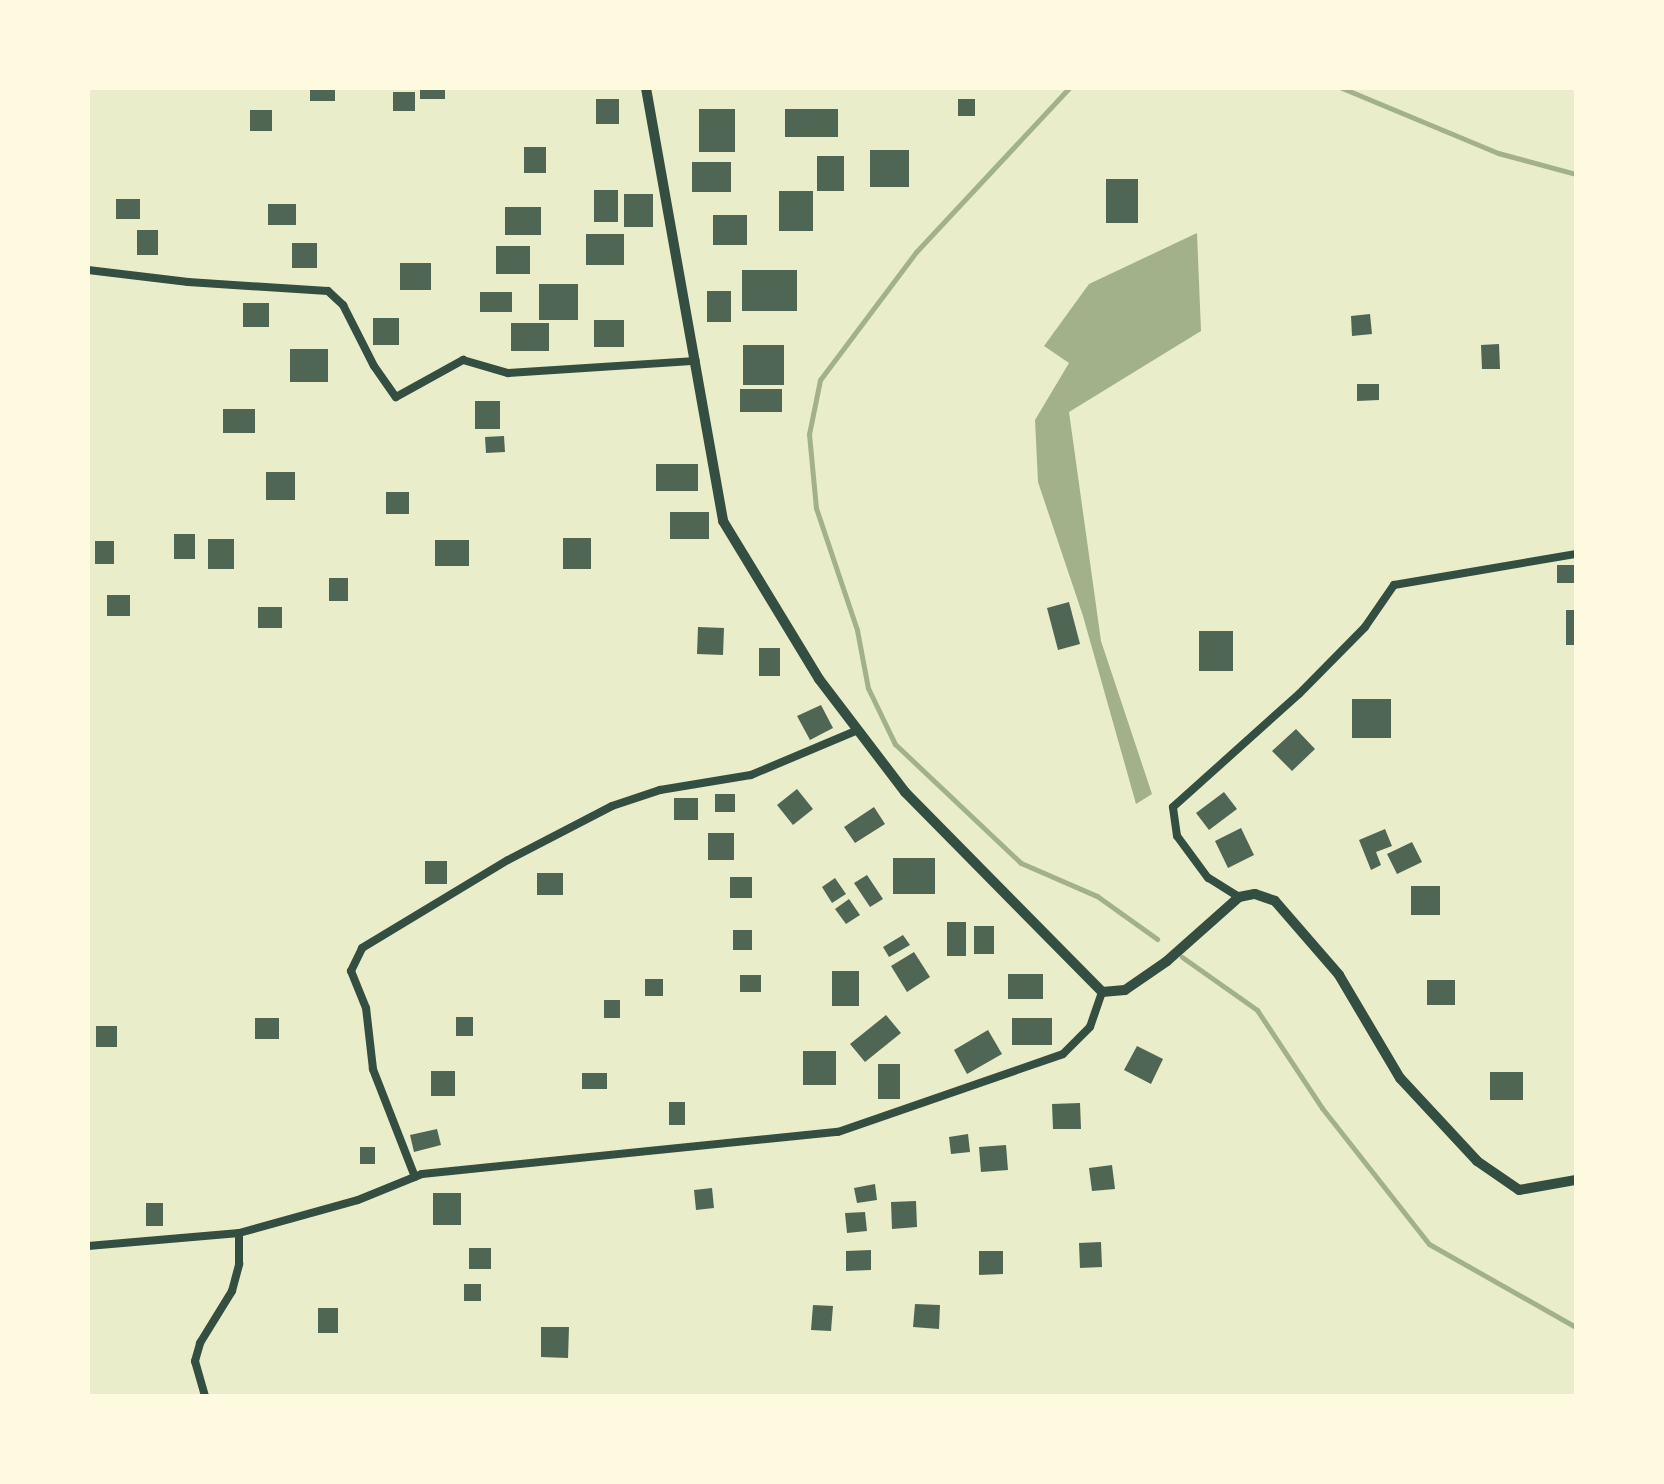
<!DOCTYPE html>
<html>
<head>
<meta charset="utf-8">
<style>
  body { margin:0 }
  #map { position:relative; width:1664px; height:1484px; overflow:hidden; background:#e9edc9; font-family:"Nunito Sans",sans-serif }
  div>[style] { position:absolute }
  [style*='--x'] { left:calc(var(--x)*1px); top:calc(var(--y)*1px); width:calc(var(--w)*1px); rotate:calc(var(--a)*1deg) }
  .water>* { inset:0; background:#a3b18a }
  .stream>* { height:5px; margin:-2.5px; padding:0 2.5px; transform-origin:2.5px; border-radius:2.5px; background:#a3b18a }
  .building>* { inset:0; background:#4f6655 }
  .minor>* { height:8px; margin:-4px; padding:0 4px; transform-origin:4px; border-radius:4px; background:#344e41 }
  .secondary>* { height:10px; margin:-5px; padding:0 5px; transform-origin:5px; border-radius:5px; background:#344e41 }
  span { translate:-50% -50%; white-space:nowrap; text-align:center; line-height:1.15; -webkit-text-stroke:9px #fefae0; paint-order:stroke }
  .frame { position:absolute; inset:0; border:90px solid #fefae0; pointer-events:none }
</style>
</head>
<body>
<div id="map">
  <div class="water">
    <div style="clip-path:polygon(1197px 233px,1201px 331px,1069px 412px,1101px 641px,1152px 794px,1136px 804px,1083px 616px,1038px 482px,1035px 420px,1069px 363px,1044px 346px,1089px 284px)"></div>
  </div>
  <div class="stream">
    <div style="--x:1069;--y:88;--w:224;--a:133"></div>
    <div style="--x:916;--y:252;--w:160;--a:126.9"></div>
    <div style="--x:820;--y:380;--w:55;--a:101.5"></div>
    <div style="--x:809;--y:434;--w:74;--a:84.6"></div>
    <div style="--x:816;--y:508;--w:129;--a:71.4"></div>
    <div style="--x:857;--y:630;--w:59;--a:79.3"></div>
    <div style="--x:868;--y:688;--w:62;--a:64.3"></div>
    <div style="--x:895;--y:744;--w:173;--a:43.4"></div>
    <div style="--x:1021;--y:863;--w:83;--a:23.5"></div>
    <div style="--x:1097;--y:896;--w:74;--a:35.6"></div>
    <div style="--x:1342;--y:88;--w:169;--a:22.6"></div>
    <div style="--x:1498;--y:153;--w:81;--a:15.1"></div>
    <div style="--x:1182;--y:957;--w:92;--a:35.2"></div>
    <div style="--x:1257;--y:1010;--w:118;--a:56.4"></div>
    <div style="--x:1322;--y:1108;--w:173;--a:51.8"></div>
    <div style="--x:1429;--y:1244;--w:169;--a:29.5"></div>
  </div>
  <div class="building">
    <div style="clip-path:polygon(310px 88px,335px 88px,335px 101px,310px 101px)"></div>
    <div style="clip-path:polygon(420px 88px,445px 88px,445px 99px,420px 99px)"></div>
    <div style="clip-path:polygon(393px 92px,415px 92px,415px 111px,393px 111px)"></div>
    <div style="clip-path:polygon(596px 99px,619px 99px,619px 124px,596px 124px)"></div>
    <div style="clip-path:polygon(958px 99px,975px 99px,975px 116px,958px 116px)"></div>
    <div style="clip-path:polygon(699px 109px,735px 109px,735px 152px,699px 152px)"></div>
    <div style="clip-path:polygon(785px 109px,838px 109px,838px 137px,785px 137px)"></div>
    <div style="clip-path:polygon(250px 110px,272px 110px,272px 131px,250px 131px)"></div>
    <div style="clip-path:polygon(524px 147px,546px 147px,546px 173px,524px 173px)"></div>
    <div style="clip-path:polygon(870px 150px,909px 150px,909px 187px,870px 187px)"></div>
    <div style="clip-path:polygon(817px 156px,844px 156px,844px 191px,817px 191px)"></div>
    <div style="clip-path:polygon(692px 162px,731px 162px,731px 192px,692px 192px)"></div>
    <div style="clip-path:polygon(1106px 179px,1138px 179px,1138px 223px,1106px 223px)"></div>
    <div style="clip-path:polygon(594px 190px,618px 190px,618px 222px,594px 222px)"></div>
    <div style="clip-path:polygon(779px 191px,813px 191px,813px 231px,779px 231px)"></div>
    <div style="clip-path:polygon(624px 194px,653px 194px,653px 227px,624px 227px)"></div>
    <div style="clip-path:polygon(116px 199px,140px 199px,140px 219px,116px 219px)"></div>
    <div style="clip-path:polygon(268px 204px,296px 204px,296px 225px,268px 225px)"></div>
    <div style="clip-path:polygon(505px 207px,541px 207px,541px 235px,505px 235px)"></div>
    <div style="clip-path:polygon(713px 215px,747px 215px,747px 245px,713px 245px)"></div>
    <div style="clip-path:polygon(137px 230px,158px 230px,158px 255px,137px 255px)"></div>
    <div style="clip-path:polygon(586px 234px,624px 234px,624px 265px,586px 265px)"></div>
    <div style="clip-path:polygon(292px 243px,317px 243px,317px 268px,292px 268px)"></div>
    <div style="clip-path:polygon(496px 246px,530px 246px,530px 274px,496px 274px)"></div>
    <div style="clip-path:polygon(400px 263px,431px 263px,431px 290px,400px 290px)"></div>
    <div style="clip-path:polygon(742px 270px,797px 270px,797px 311px,742px 311px)"></div>
    <div style="clip-path:polygon(539px 284px,578px 284px,578px 320px,539px 320px)"></div>
    <div style="clip-path:polygon(707px 291px,731px 291px,731px 322px,707px 322px)"></div>
    <div style="clip-path:polygon(480px 292px,512px 292px,512px 312px,480px 312px)"></div>
    <div style="clip-path:polygon(243px 303px,269px 303px,269px 327px,243px 327px)"></div>
    <div style="clip-path:polygon(1370px 314px,1372px 334px,1352px 336px,1351px 316px)"></div>
    <div style="clip-path:polygon(373px 318px,399px 318px,399px 345px,373px 345px)"></div>
    <div style="clip-path:polygon(594px 320px,624px 320px,624px 347px,594px 347px)"></div>
    <div style="clip-path:polygon(511px 323px,549px 323px,549px 351px,511px 351px)"></div>
    <div style="clip-path:polygon(1499px 344px,1500px 369px,1482px 369px,1481px 345px)"></div>
    <div style="clip-path:polygon(743px 345px,784px 345px,784px 385px,743px 385px)"></div>
    <div style="clip-path:polygon(290px 349px,328px 349px,328px 382px,290px 382px)"></div>
    <div style="clip-path:polygon(1357px 384px,1379px 384px,1379px 400px,1357px 401px)"></div>
    <div style="clip-path:polygon(740px 389px,782px 389px,782px 412px,740px 412px)"></div>
    <div style="clip-path:polygon(475px 401px,500px 401px,500px 429px,475px 429px)"></div>
    <div style="clip-path:polygon(223px 409px,255px 409px,255px 433px,223px 433px)"></div>
    <div style="clip-path:polygon(504px 436px,505px 452px,486px 453px,485px 437px)"></div>
    <div style="clip-path:polygon(656px 464px,698px 464px,698px 491px,656px 491px)"></div>
    <div style="clip-path:polygon(266px 472px,295px 472px,295px 500px,266px 500px)"></div>
    <div style="clip-path:polygon(386px 492px,409px 492px,409px 514px,386px 514px)"></div>
    <div style="clip-path:polygon(670px 512px,709px 512px,709px 539px,670px 539px)"></div>
    <div style="clip-path:polygon(174px 534px,195px 534px,195px 559px,174px 559px)"></div>
    <div style="clip-path:polygon(563px 538px,591px 538px,591px 569px,563px 569px)"></div>
    <div style="clip-path:polygon(208px 539px,234px 539px,234px 569px,208px 569px)"></div>
    <div style="clip-path:polygon(435px 540px,469px 540px,469px 566px,435px 566px)"></div>
    <div style="clip-path:polygon(95px 541px,114px 541px,114px 564px,95px 564px)"></div>
    <div style="clip-path:polygon(1557px 565px,1576px 565px,1576px 583px,1557px 583px)"></div>
    <div style="clip-path:polygon(329px 578px,348px 578px,348px 601px,329px 601px)"></div>
    <div style="clip-path:polygon(107px 595px,130px 595px,130px 616px,107px 616px)"></div>
    <div style="clip-path:polygon(1069px 602px,1080px 644px,1058px 650px,1047px 608px)"></div>
    <div style="clip-path:polygon(258px 607px,282px 607px,282px 628px,258px 628px)"></div>
    <div style="clip-path:polygon(1566px 610px,1576px 610px,1576px 645px,1566px 645px)"></div>
    <div style="clip-path:polygon(698px 627px,724px 628px,723px 655px,697px 654px)"></div>
    <div style="clip-path:polygon(1199px 631px,1233px 631px,1233px 671px,1199px 671px)"></div>
    <div style="clip-path:polygon(759px 648px,780px 648px,780px 676px,759px 676px)"></div>
    <div style="clip-path:polygon(1352px 699px,1391px 699px,1391px 738px,1352px 738px)"></div>
    <div style="clip-path:polygon(821px 705px,833px 728px,810px 740px,797px 716px)"></div>
    <div style="clip-path:polygon(1296px 729px,1315px 749px,1292px 771px,1272px 751px)"></div>
    <div style="clip-path:polygon(797px 789px,813px 809px,793px 825px,777px 805px)"></div>
    <div style="clip-path:polygon(1224px 792px,1237px 809px,1209px 830px,1196px 813px)"></div>
    <div style="clip-path:polygon(715px 794px,735px 794px,735px 812px,715px 812px)"></div>
    <div style="clip-path:polygon(674px 798px,698px 798px,698px 820px,674px 820px)"></div>
    <div style="clip-path:polygon(874px 807px,885px 824px,855px 843px,844px 827px)"></div>
    <div style="clip-path:polygon(1241px 828px,1254px 855px,1228px 868px,1215px 841px)"></div>
    <div style="clip-path:polygon(1385px 829px,1392px 846px,1376px 852px,1381px 865px,1371px 870px,1359px 840px)"></div>
    <div style="clip-path:polygon(708px 833px,734px 833px,734px 860px,708px 860px)"></div>
    <div style="clip-path:polygon(1412px 842px,1422px 862px,1397px 874px,1387px 854px)"></div>
    <div style="clip-path:polygon(893px 858px,935px 858px,935px 894px,893px 894px)"></div>
    <div style="clip-path:polygon(425px 861px,447px 861px,447px 884px,425px 884px)"></div>
    <div style="clip-path:polygon(537px 873px,563px 873px,563px 895px,537px 895px)"></div>
    <div style="clip-path:polygon(867px 875px,883px 899px,870px 907px,854px 883px)"></div>
    <div style="clip-path:polygon(730px 877px,752px 877px,752px 898px,730px 898px)"></div>
    <div style="clip-path:polygon(835px 878px,846px 894px,832px 903px,822px 887px)"></div>
    <div style="clip-path:polygon(1411px 886px,1440px 886px,1440px 915px,1411px 915px)"></div>
    <div style="clip-path:polygon(849px 899px,860px 915px,846px 924px,835px 909px)"></div>
    <div style="clip-path:polygon(947px 922px,966px 922px,966px 956px,947px 956px)"></div>
    <div style="clip-path:polygon(974px 926px,994px 926px,994px 954px,974px 954px)"></div>
    <div style="clip-path:polygon(733px 930px,752px 930px,752px 950px,733px 950px)"></div>
    <div style="clip-path:polygon(903px 935px,910px 945px,889px 957px,883px 947px)"></div>
    <div style="clip-path:polygon(914px 952px,930px 977px,907px 992px,891px 966px)"></div>
    <div style="clip-path:polygon(832px 971px,859px 971px,859px 1006px,832px 1006px)"></div>
    <div style="clip-path:polygon(1008px 974px,1043px 974px,1043px 999px,1008px 999px)"></div>
    <div style="clip-path:polygon(740px 975px,761px 975px,761px 992px,740px 992px)"></div>
    <div style="clip-path:polygon(645px 979px,663px 979px,663px 996px,645px 996px)"></div>
    <div style="clip-path:polygon(1427px 980px,1455px 980px,1455px 1005px,1427px 1005px)"></div>
    <div style="clip-path:polygon(604px 1000px,620px 1000px,620px 1018px,604px 1018px)"></div>
    <div style="clip-path:polygon(886px 1015px,901px 1033px,865px 1062px,850px 1044px)"></div>
    <div style="clip-path:polygon(456px 1017px,473px 1017px,473px 1036px,456px 1036px)"></div>
    <div style="clip-path:polygon(255px 1018px,279px 1018px,279px 1039px,255px 1039px)"></div>
    <div style="clip-path:polygon(1012px 1018px,1052px 1018px,1052px 1045px,1012px 1045px)"></div>
    <div style="clip-path:polygon(96px 1026px,117px 1026px,117px 1047px,96px 1047px)"></div>
    <div style="clip-path:polygon(988px 1030px,1002px 1054px,967px 1074px,954px 1050px)"></div>
    <div style="clip-path:polygon(1137px 1046px,1163px 1059px,1151px 1084px,1124px 1070px)"></div>
    <div style="clip-path:polygon(803px 1051px,836px 1051px,836px 1085px,803px 1085px)"></div>
    <div style="clip-path:polygon(878px 1064px,900px 1064px,900px 1099px,878px 1099px)"></div>
    <div style="clip-path:polygon(431px 1071px,455px 1071px,455px 1096px,431px 1096px)"></div>
    <div style="clip-path:polygon(1490px 1072px,1523px 1072px,1523px 1100px,1490px 1100px)"></div>
    <div style="clip-path:polygon(582px 1073px,607px 1073px,607px 1089px,582px 1089px)"></div>
    <div style="clip-path:polygon(669px 1102px,685px 1102px,685px 1125px,669px 1125px)"></div>
    <div style="clip-path:polygon(1080px 1103px,1081px 1129px,1053px 1129px,1052px 1104px)"></div>
    <div style="clip-path:polygon(437px 1129px,441px 1145px,414px 1152px,410px 1135px)"></div>
    <div style="clip-path:polygon(968px 1134px,970px 1152px,951px 1154px,949px 1137px)"></div>
    <div style="clip-path:polygon(1006px 1145px,1008px 1170px,981px 1172px,979px 1147px)"></div>
    <div style="clip-path:polygon(360px 1147px,375px 1147px,375px 1164px,360px 1164px)"></div>
    <div style="clip-path:polygon(1112px 1165px,1115px 1189px,1092px 1191px,1089px 1168px)"></div>
    <div style="clip-path:polygon(875px 1184px,877px 1200px,857px 1203px,854px 1188px)"></div>
    <div style="clip-path:polygon(712px 1188px,714px 1208px,696px 1210px,694px 1190px)"></div>
    <div style="clip-path:polygon(433px 1193px,461px 1193px,461px 1225px,433px 1225px)"></div>
    <div style="clip-path:polygon(916px 1201px,917px 1227px,892px 1229px,891px 1202px)"></div>
    <div style="clip-path:polygon(146px 1203px,163px 1203px,163px 1226px,146px 1226px)"></div>
    <div style="clip-path:polygon(865px 1212px,867px 1231px,847px 1233px,845px 1213px)"></div>
    <div style="clip-path:polygon(1101px 1242px,1102px 1267px,1080px 1268px,1079px 1243px)"></div>
    <div style="clip-path:polygon(469px 1248px,491px 1248px,491px 1269px,469px 1269px)"></div>
    <div style="clip-path:polygon(871px 1250px,871px 1270px,846px 1271px,846px 1251px)"></div>
    <div style="clip-path:polygon(979px 1251px,1003px 1251px,1003px 1274px,979px 1275px)"></div>
    <div style="clip-path:polygon(464px 1284px,481px 1284px,481px 1301px,464px 1301px)"></div>
    <div style="clip-path:polygon(915px 1304px,940px 1305px,939px 1329px,913px 1327px)"></div>
    <div style="clip-path:polygon(813px 1305px,833px 1306px,831px 1331px,811px 1330px)"></div>
    <div style="clip-path:polygon(318px 1308px,338px 1308px,338px 1333px,318px 1333px)"></div>
    <div style="clip-path:polygon(541px 1327px,569px 1327px,568px 1358px,541px 1357px)"></div>
  </div>
  <div class="minor">
    <div style="--x:88;--y:270;--w:101;--a:6.8"></div>
    <div style="--x:188;--y:282;--w:140;--a:3.7"></div>
    <div style="--x:328;--y:291;--w:21;--a:43"></div>
    <div style="--x:343;--y:305;--w:68;--a:63.1"></div>
    <div style="--x:374;--y:366;--w:38;--a:55"></div>
    <div style="--x:396;--y:397;--w:77;--a:-28.9"></div>
    <div style="--x:463;--y:360;--w:47;--a:16.1"></div>
    <div style="--x:508;--y:373;--w:188;--a:-3.7"></div>
    <div style="--x:1239;--y:897;--w:36;--a:-148"></div>
    <div style="--x:1208;--y:878;--w:52;--a:-126.4"></div>
    <div style="--x:1177;--y:836;--w:29;--a:-98"></div>
    <div style="--x:1173;--y:807;--w:169;--a:-41.9"></div>
    <div style="--x:1299;--y:694;--w:94;--a:-45.4"></div>
    <div style="--x:1365;--y:627;--w:51;--a:-55.4"></div>
    <div style="--x:1394;--y:585;--w:185;--a:-9.7"></div>
    <div style="--x:415;--y:1177;--w:116;--a:-111.3"></div>
    <div style="--x:373;--y:1069;--w:61;--a:-96.5"></div>
    <div style="--x:366;--y:1008;--w:40;--a:-112"></div>
    <div style="--x:351;--y:971;--w:25;--a:-64"></div>
    <div style="--x:362;--y:948;--w:170;--a:-31.1"></div>
    <div style="--x:508;--y:860;--w:117;--a:-27.4"></div>
    <div style="--x:612;--y:806;--w:51;--a:-18.4"></div>
    <div style="--x:660;--y:790;--w:92;--a:-9.4"></div>
    <div style="--x:751;--y:775;--w:116;--a:-22.8"></div>
    <div style="--x:88;--y:1246;--w:152;--a:-4.9"></div>
    <div style="--x:239;--y:1233;--w:123;--a:-15.5"></div>
    <div style="--x:358;--y:1200;--w:69;--a:-22.1"></div>
    <div style="--x:422;--y:1174;--w:418;--a:-5.8"></div>
    <div style="--x:838;--y:1132;--w:238;--a:-19.1"></div>
    <div style="--x:1063;--y:1054;--w:38;--a:-45"></div>
    <div style="--x:1090;--y:1027;--w:37;--a:-71"></div>
    <div style="--x:205;--y:1396;--w:36;--a:-106"></div>
    <div style="--x:195;--y:1361;--w:19;--a:-74"></div>
    <div style="--x:200;--y:1343;--w:61;--a:-58.4"></div>
    <div style="--x:232;--y:1291;--w:28;--a:-75"></div>
    <div style="--x:239;--y:1264;--w:31;--a:-90"></div>
  </div>
  <div class="secondary">
    <div style="--x:646;--y:88;--w:440;--a:79.9"></div>
    <div style="--x:723;--y:521;--w:185;--a:58.7"></div>
    <div style="--x:819;--y:679;--w:142;--a:52.7"></div>
    <div style="--x:905;--y:792;--w:281;--a:45.4"></div>
    <div style="--x:1102;--y:992;--w:23;--a:-5"></div>
    <div style="--x:1125;--y:990;--w:51;--a:-34.6"></div>
    <div style="--x:1167;--y:961;--w:96;--a:-41.6"></div>
    <div style="--x:1239;--y:897;--w:16;--a:-11"></div>
    <div style="--x:1255;--y:894;--w:21;--a:19"></div>
    <div style="--x:1275;--y:901;--w:98;--a:49.1"></div>
    <div style="--x:1339;--y:975;--w:120;--a:59.4"></div>
    <div style="--x:1400;--y:1078;--w:113;--a:47.1"></div>
    <div style="--x:1477;--y:1161;--w:51;--a:34.6"></div>
    <div style="--x:1519;--y:1190;--w:58;--a:-10"></div>
  </div>
  <div class="frame"></div>
</div>
</body>
</html>
